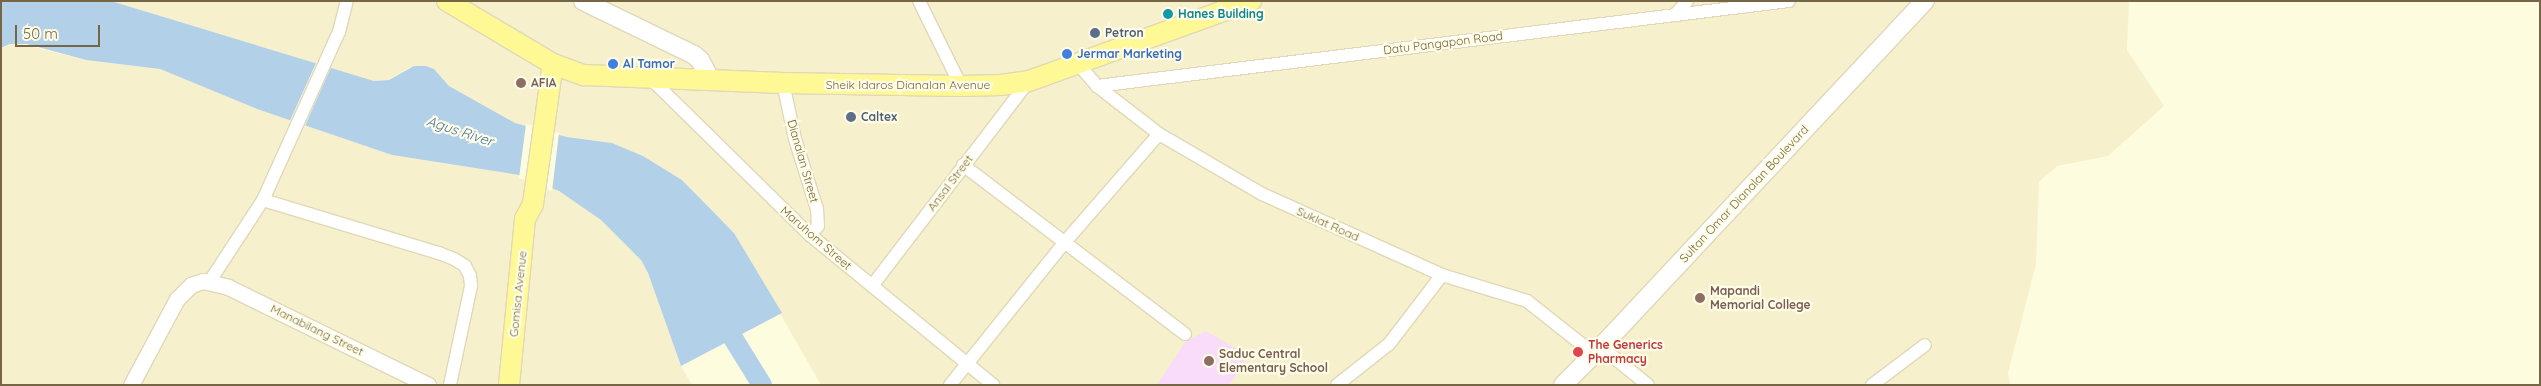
<!DOCTYPE html>
<html>
<head>
<meta charset="utf-8">
<style>
  body { margin:0 }
  #map { position:relative; width:2541px; height:386px; overflow:hidden; background:#fefcdf; font-family:Quicksand,sans-serif }
  div>[style] { position:absolute }
  [style*='--x'] { left:calc(var(--x)*1px); top:calc(var(--y)*1px); width:calc(var(--w)*1px); rotate:calc(var(--a)*1deg) }
  .residential>* { inset:0; background:#f6f0cd }
  .education>* { inset:0; background:#f8dcfa }
  .water>* { inset:0; background:#b3d0e9 }
  .pier>* { inset:0; background:#fefcdf }
  .river>* { height:20px; margin:-10px; padding:0 10px; transform-origin:10px; border-radius:10px; background:#b3d0e9 }
  .roads { filter:drop-shadow(1px 0 #e0d8b8) drop-shadow(-1px 0 #e0d8b8) drop-shadow(0 1px #e0d8b8) drop-shadow(0 -1px #e0d8b8) }
  .minor>* { height:12px; margin:-6px; padding:0 6px; transform-origin:6px; border-radius:6px; background:#fff }
  .tertiary>* { height:15px; margin:-7.5px; padding:0 7.5px; transform-origin:7.5px; border-radius:7.5px; background:#fff }
  .secondary>* { height:18px; margin:-9px; padding:0 9px; transform-origin:9px; border-radius:9px; background:#fff }
  .primary>* { height:20px; margin:-10px; padding:0 10px; transform-origin:10px; border-radius:10px; background:#fff995 }
  .dots>* { width:14px; height:14px; translate:-50% -50%; box-sizing:border-box; border:2px solid #fffde7; border-radius:50% }
  span { translate:-50% -50%; white-space:nowrap; text-align:center; line-height:1.15; -webkit-text-stroke:4.5px #fffde7; paint-order:stroke }
  .culture-label { font-size:12px; color:#0d838f; font-weight:700 }
  .left { translate:0 -50%; text-align:left }
  .service-label { font-size:12px; color:#4e5e75; font-weight:700 }
  .street-label { font-size:12px; color:#766645 }
  .shop-label { font-size:12px; color:#366cbe; font-weight:700 }
  .education-label { font-size:12px; color:#785e54; font-weight:700 }
  .health-label { font-size:12px; color:#be3a42; font-weight:700 }
  .water-label { font-size:14px; color:#4575a2; font-style:italic }
  .frame { position:absolute; inset:0; border:2px solid #766645; pointer-events:none }
  .scale { position:absolute; left:15px; top:25px; width:85px; height:22px; box-sizing:border-box; border:2px solid #766645; border-top:0; padding-left:6px; font-size:15px; line-height:18px; white-space:nowrap; color:#766645; -webkit-text-stroke:4px #fffde7; paint-order:stroke }
</style>
</head>
<body>
<div id="map">
  <div class="residential">
    <div style="clip-path:polygon(111px 1px,2129px 1px,2127px 50px,2164px 106px,2108px 156px,2057px 166px,2039px 182px,2036px 264px,2008px 373px,2010px 385px,821px 385px,734px 233px,682px 180px,643px 156px,612px 143px,567px 137px,515px 123px,449px 86px,434px 69px,409px 68px,389px 80px,374px 81px)"></div>
    <div style="clip-path:polygon(18px 43px,86px 60px,160px 69px,257px 109px,392px 155px,519px 175px,559px 191px,601px 220px,641px 260px,648px 273px,681px 366px,692px 385px,1px 385px,1px 48px)"></div>
  </div>
  <div class="education">
    <div style="clip-path:polygon(1206px 331px,1247px 355px,1243px 367px,1229px 385px,1157px 385px,1185px 342px)"></div>
  </div>
  <div class="water">
    <div style="clip-path:polygon(1px 1px,111px 1px,374px 81px,389px 80px,414px 66px,426px 66px,434px 69px,449px 86px,515px 123px,567px 137px,612px 143px,643px 156px,682px 180px,734px 233px,782px 313px,681px 366px,648px 273px,641px 260px,601px 220px,559px 191px,519px 175px,392px 155px,257px 109px,160px 69px,86px 60px,27px 44px,10px 44px,1px 48px)"></div>
  </div>
  <div class="pier">
    <div style="clip-path:polygon(317px 61px,332px 65px,304px 128px,289px 123px)"></div>
    <div style="clip-path:polygon(526px 124px,559px 133px,552px 191px,519px 178px)"></div>
  </div>
  <div class="river">
    <div style="--x:720;--y:317;--w:80;--a:58.3"></div>
  </div>
  <div class="roads">
    <div class="minor">
      <div style="--x:919;--y:1;--w:95;--a:63.7"></div>
      <div style="--x:1675;--y:15;--w:18;--a:-49"></div>
      <div style="--x:1078;--y:64;--w:29;--a:49"></div>
      <div style="--x:1097;--y:86;--w:78;--a:37.7"></div>
      <div style="--x:1159;--y:134;--w:119;--a:30.2"></div>
      <div style="--x:1262;--y:194;--w:197;--a:24.2"></div>
      <div style="--x:1442;--y:275;--w:89;--a:17"></div>
      <div style="--x:1527;--y:301;--w:85;--a:38.3"></div>
      <div style="--x:650;--y:78;--w:224;--a:44.5"></div>
      <div style="--x:810;--y:235;--w:237;--a:39.3"></div>
      <div style="--x:783;--y:83;--w:57;--a:77.9"></div>
      <div style="--x:795;--y:139;--w:73;--a:72.6"></div>
      <div style="--x:817;--y:209;--w:17;--a:87"></div>
      <div style="--x:818;--y:226;--w:12;--a:132"></div>
      <div style="--x:1097;--y:86;--w:697;--a:-7"></div>
      <div style="--x:963;--y:165;--w:279;--a:37.3"></div>
      <div style="--x:263;--y:200;--w:184;--a:16.8"></div>
      <div style="--x:439;--y:253;--w:16;--a:22"></div>
      <div style="--x:454;--y:259;--w:13;--a:32"></div>
      <div style="--x:465;--y:266;--w:11;--a:63"></div>
      <div style="--x:470;--y:276;--w:10;--a:84"></div>
      <div style="--x:471;--y:286;--w:101;--a:102"></div>
      <div style="--x:210;--y:281;--w:97;--a:-56.8"></div>
      <div style="--x:263;--y:200;--w:184;--a:-65.7"></div>
      <div style="--x:339;--y:32;--w:32;--a:-76"></div>
      <div style="--x:872;--y:286;--w:258;--a:-52.6"></div>
      <div style="--x:1601;--y:347;--w:60;--a:39"></div>
      <div style="--x:950;--y:385;--w:184;--a:-51.2"></div>
      <div style="--x:1065;--y:242;--w:143;--a:-49"></div>
      <div style="--x:1337;--y:385;--w:66;--a:-38.3"></div>
      <div style="--x:1389;--y:344;--w:87;--a:-52.5"></div>
      <div style="--x:1872;--y:385;--w:66;--a:-37"></div>
    </div>
    <div class="tertiary">
      <div style="--x:131;--y:385;--w:98;--a:-61.9"></div>
      <div style="--x:177;--y:299;--w:20;--a:-45"></div>
      <div style="--x:191;--y:285;--w:13;--a:-18"></div>
      <div style="--x:203;--y:281;--w:26;--a:13"></div>
      <div style="--x:228;--y:287;--w:223;--a:26.1"></div>
    </div>
    <div class="secondary">
      <div style="--x:583;--y:1;--w:123;--a:25.9"></div>
      <div style="--x:694;--y:55;--w:8;--a:40"></div>
      <div style="--x:700;--y:60;--w:21;--a:62"></div>
      <div style="--x:1563;--y:385;--w:54;--a:-45"></div>
      <div style="--x:1601;--y:347;--w:474;--a:-46.9"></div>
    </div>
    <div class="primary">
      <div style="--x:447;--y:1;--w:123;--a:30.7"></div>
      <div style="--x:553;--y:64;--w:33;--a:20"></div>
      <div style="--x:584;--y:75;--w:199;--a:2.3"></div>
      <div style="--x:783;--y:83;--w:178;--a:1"></div>
      <div style="--x:961;--y:86;--w:40;--a:-1.4"></div>
      <div style="--x:1001;--y:85;--w:28;--a:-8"></div>
      <div style="--x:1029;--y:81;--w:236;--a:-19.8"></div>
      <div style="--x:509;--y:385;--w:167;--a:-84.5"></div>
      <div style="--x:525;--y:219;--w:17;--a:-62"></div>
      <div style="--x:533;--y:204;--w:141;--a:-81.9"></div>
    </div>
  </div>
  <div class="dots">
    <div style="left:1168px;top:14px;background:#0f9aa8"></div>
    <div style="left:1095px;top:33px;background:#5c6f8a"></div>
    <div style="left:1067px;top:54px;background:#3f7fe0"></div>
    <div style="left:613px;top:64px;background:#3f7fe0"></div>
    <div style="left:521px;top:83px;background:#8d6e63"></div>
    <div style="left:851px;top:117px;background:#5c6f8a"></div>
    <div style="left:1700px;top:298px;background:#8d6e63"></div>
    <div style="left:1578px;top:352px;background:#e0444e"></div>
    <div style="left:1209px;top:361px;background:#8d6e63"></div>
  </div>
  <div class="culture-label">
    <span class="left" style="left:1178px;top:14px">Hanes Building</span>
  </div>
  <div class="service-label">
    <span class="left" style="left:1105px;top:33px">Petron</span>
    <span class="left" style="left:861px;top:117px">Caltex</span>
  </div>
  <div class="street-label">
    <span style="left:1443px;top:43px;rotate:-7deg">Datu Pangapon Road</span>
    <span style="left:908px;top:85px">Sheik Idaros Dianalan Avenue</span>
    <span style="left:803px;top:161px;rotate:74deg">Dianalan Street</span>
    <span style="left:950px;top:183px;rotate:-53deg">Ansal Street</span>
    <span style="left:1744px;top:194px;rotate:-47deg">Sultan Omar Dianalan Boulevard</span>
    <span style="left:1328px;top:224px;rotate:24deg">Suklat Road</span>
    <span style="left:816px;top:238px;rotate:41deg">Maruhom Street</span>
    <span style="left:518px;top:294px;rotate:-84deg">Gomisa Avenue</span>
    <span style="left:317px;top:330px;rotate:26deg">Manabilang Street</span>
  </div>
  <div class="shop-label">
    <span class="left" style="left:1077px;top:54px">Jermar Marketing</span>
    <span class="left" style="left:623px;top:64px">Al Tamor</span>
  </div>
  <div class="education-label">
    <span class="left" style="left:531px;top:83px">AFIA</span>
    <span class="left" style="left:1710px;top:298px">Mapandi<br>Memorial College</span>
    <span class="left" style="left:1219px;top:361px">Saduc Central<br>Elementary School</span>
  </div>
  <div class="health-label">
    <span class="left" style="left:1588px;top:352px">The Generics<br>Pharmacy</span>
  </div>
  <div class="water-label">
    <span style="left:460px;top:131px;rotate:18deg">Agus River</span>
  </div>
  <div class="frame"></div>
  <div class="scale">50 m</div>
</div>
</body>
</html>
